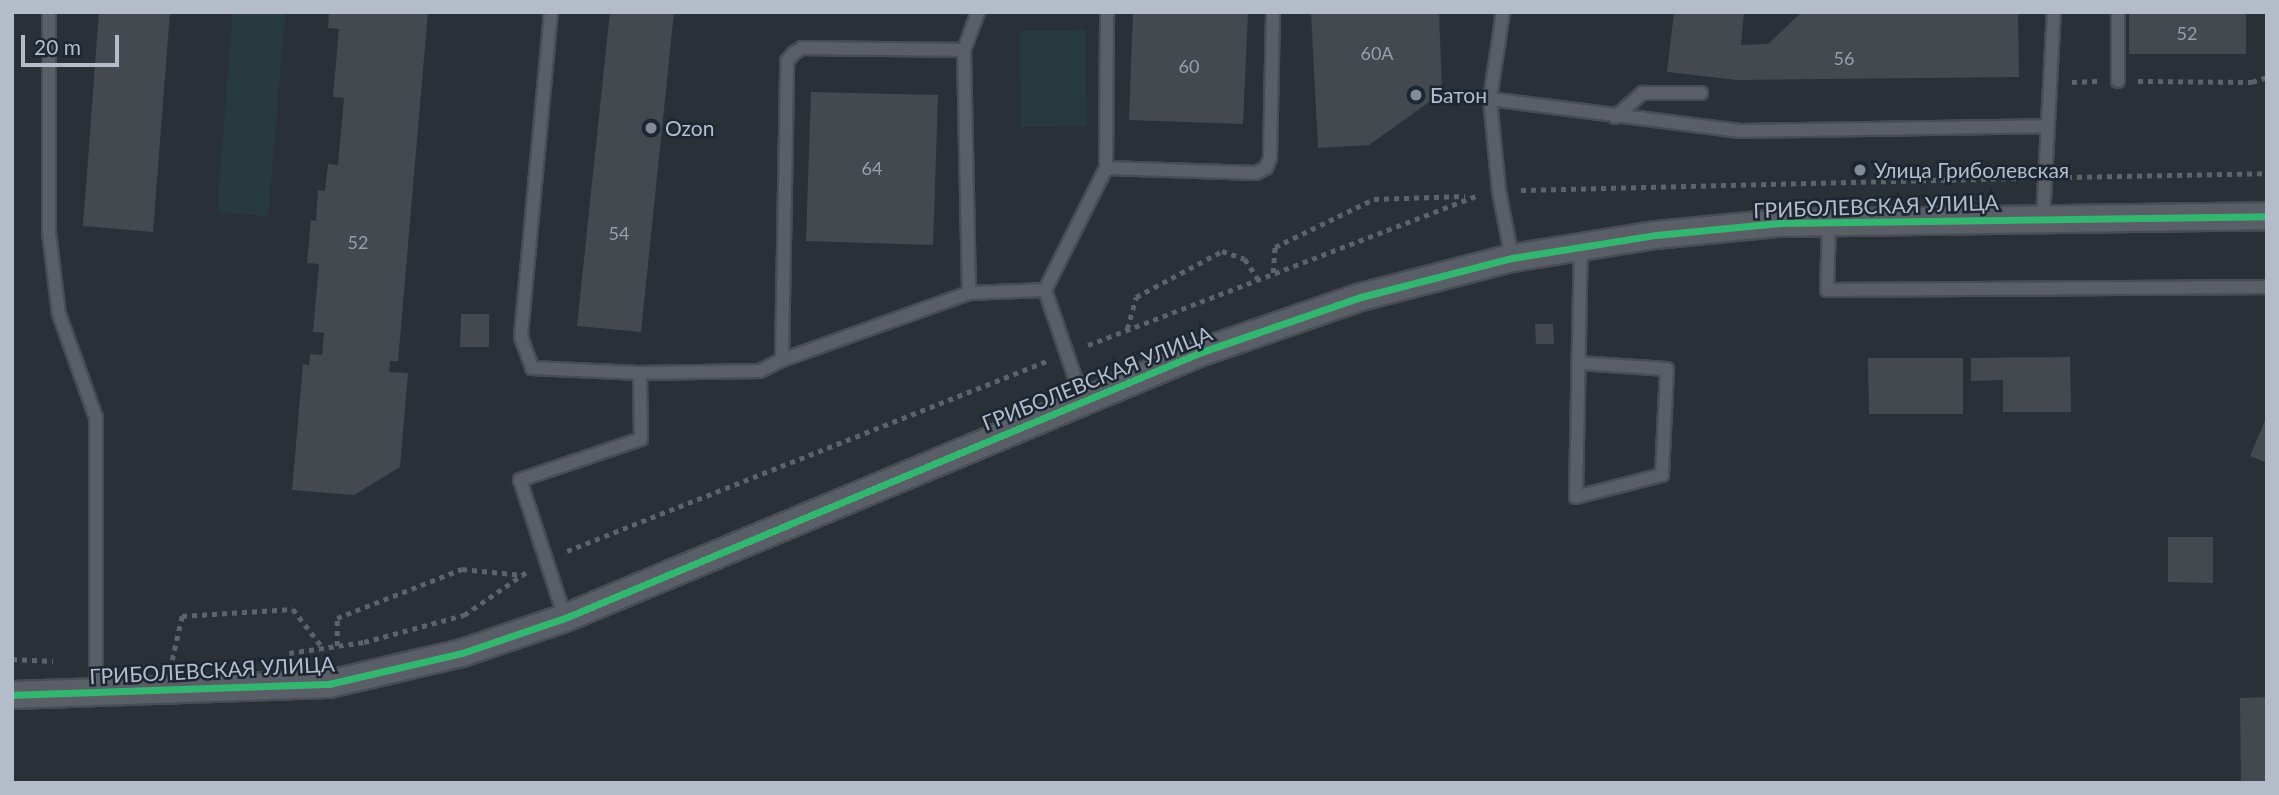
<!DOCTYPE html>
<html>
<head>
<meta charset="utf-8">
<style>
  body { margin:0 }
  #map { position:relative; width:2279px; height:795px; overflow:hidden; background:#2a3038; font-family:Lato,sans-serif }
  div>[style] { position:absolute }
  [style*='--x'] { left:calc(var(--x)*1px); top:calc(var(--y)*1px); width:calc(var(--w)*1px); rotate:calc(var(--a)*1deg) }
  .green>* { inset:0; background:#273a3e }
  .building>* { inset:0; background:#444950 }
  .path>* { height:4.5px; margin-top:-2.25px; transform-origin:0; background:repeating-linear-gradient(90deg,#5d636a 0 5px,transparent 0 10px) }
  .roads { filter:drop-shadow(2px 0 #484c53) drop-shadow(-2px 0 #484c53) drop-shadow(0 2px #484c53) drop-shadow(0 -2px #484c53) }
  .lane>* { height:12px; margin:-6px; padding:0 6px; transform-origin:6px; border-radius:6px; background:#5a5e66 }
  .street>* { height:26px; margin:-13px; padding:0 13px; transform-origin:13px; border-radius:13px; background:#5a5e66 }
  .cycleway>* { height:7px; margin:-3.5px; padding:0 3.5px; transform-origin:3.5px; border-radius:3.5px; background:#33b770 }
  .dots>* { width:19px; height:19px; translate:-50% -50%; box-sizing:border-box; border:4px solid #1d2633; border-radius:50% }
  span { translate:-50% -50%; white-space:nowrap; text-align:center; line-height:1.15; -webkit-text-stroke:5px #1d2633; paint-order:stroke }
  .number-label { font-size:18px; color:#989fab }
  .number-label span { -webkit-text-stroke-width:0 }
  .poi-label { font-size:21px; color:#b4bcc9 }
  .left { translate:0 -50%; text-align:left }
  .street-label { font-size:21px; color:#b4bcc9 }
  .frame { position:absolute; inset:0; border:14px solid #b4bcc9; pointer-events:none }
  .scale { position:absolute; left:21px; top:35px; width:98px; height:32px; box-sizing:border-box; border:4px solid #b4bcc9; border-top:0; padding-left:9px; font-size:21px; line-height:24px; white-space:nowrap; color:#b4bcc9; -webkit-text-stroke:5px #1d2633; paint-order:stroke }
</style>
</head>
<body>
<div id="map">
  <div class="green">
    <div style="clip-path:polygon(233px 12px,285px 12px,268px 216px,217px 212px)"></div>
    <div style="clip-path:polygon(1085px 30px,1087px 126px,1021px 127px,1020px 31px)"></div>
  </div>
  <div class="building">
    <div style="clip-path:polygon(99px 12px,170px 12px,153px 232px,83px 226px)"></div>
    <div style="clip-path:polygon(329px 12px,428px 12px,398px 361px,390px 361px,389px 372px,408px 373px,400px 467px,354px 495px,292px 490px,303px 364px,309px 365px,310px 354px,322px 355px,324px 333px,313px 332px,319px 264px,307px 263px,311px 220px,316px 221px,318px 190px,325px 191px,328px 164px,338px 165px,344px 98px,333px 97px,339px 29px,328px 28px)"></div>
    <div style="clip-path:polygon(610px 12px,674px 12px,641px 332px,577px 326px)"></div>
    <div style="clip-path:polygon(1133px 12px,1248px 12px,1243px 124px,1129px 120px)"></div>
    <div style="clip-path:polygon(1311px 12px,1439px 12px,1442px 93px,1369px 145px,1318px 148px)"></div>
    <div style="clip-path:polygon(1674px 12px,1744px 12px,1741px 45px,1768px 44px,1802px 12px,2018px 12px,2019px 77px,1737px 80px,1667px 72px)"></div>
    <div style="clip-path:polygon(2129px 12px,2246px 12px,2246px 54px,2129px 54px)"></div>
    <div style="clip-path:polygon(811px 92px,938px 95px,933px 245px,806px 241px)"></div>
    <div style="clip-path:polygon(461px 314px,489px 314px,489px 347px,460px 347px)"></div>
    <div style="clip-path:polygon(1535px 324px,1553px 324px,1554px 344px,1536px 344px)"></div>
    <div style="clip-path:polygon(2070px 357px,2071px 412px,2003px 412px,2003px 380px,1971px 381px,1971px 358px)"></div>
    <div style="clip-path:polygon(1868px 358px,1963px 358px,1963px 414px,1869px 414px)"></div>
    <div style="clip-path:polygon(2267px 416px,2267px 463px,2250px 456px)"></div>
    <div style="clip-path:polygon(2168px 537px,2213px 537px,2213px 583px,2168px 582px)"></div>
    <div style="clip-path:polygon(2267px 697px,2267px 783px,2241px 783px,2240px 698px)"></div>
  </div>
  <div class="path">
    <div style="--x:2138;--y:81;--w:114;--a:0.5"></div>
    <div style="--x:2252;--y:82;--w:16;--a:-18"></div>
    <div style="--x:2072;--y:82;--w:26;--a:-2"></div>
    <div style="--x:2067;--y:177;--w:200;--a:-1.1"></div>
    <div style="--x:1521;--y:190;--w:502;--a:-1.37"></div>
    <div style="--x:1273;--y:273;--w:26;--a:-86"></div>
    <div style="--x:1275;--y:247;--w:110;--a:-25.9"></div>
    <div style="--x:1374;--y:199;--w:91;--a:-1.9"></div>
    <div style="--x:1127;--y:329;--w:33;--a:-74"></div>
    <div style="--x:1136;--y:297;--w:98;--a:-28.1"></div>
    <div style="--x:1222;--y:251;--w:24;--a:19"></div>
    <div style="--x:1245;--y:259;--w:24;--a:57"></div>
    <div style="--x:1088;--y:345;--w:418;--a:-21"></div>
    <div style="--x:567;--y:551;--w:516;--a:-21.6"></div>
    <div style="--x:337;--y:646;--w:28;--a:-90"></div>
    <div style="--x:337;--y:618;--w:134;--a:-21.4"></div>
    <div style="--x:462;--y:569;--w:61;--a:5.6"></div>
    <div style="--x:289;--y:653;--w:76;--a:-8.3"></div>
    <div style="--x:364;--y:642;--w:104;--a:-15.1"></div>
    <div style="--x:464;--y:615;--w:78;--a:-34.5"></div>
    <div style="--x:12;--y:659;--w:41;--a:2.8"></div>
    <div style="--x:172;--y:660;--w:45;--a:-77.2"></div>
    <div style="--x:182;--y:616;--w:111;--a:-3.6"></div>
    <div style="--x:293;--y:609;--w:49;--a:52.4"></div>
  </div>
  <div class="roads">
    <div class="lane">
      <div style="--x:49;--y:12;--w:221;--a:90"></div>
      <div style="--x:49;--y:233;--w:82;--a:83"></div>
      <div style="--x:59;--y:314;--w:110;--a:70.4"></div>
      <div style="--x:96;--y:418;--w:276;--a:90"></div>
      <div style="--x:551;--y:12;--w:326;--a:95.3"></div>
      <div style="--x:521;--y:337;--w:33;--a:70"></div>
      <div style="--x:532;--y:368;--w:108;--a:2.7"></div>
      <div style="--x:640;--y:373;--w:66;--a:89.1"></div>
      <div style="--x:641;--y:439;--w:128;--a:161.3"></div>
      <div style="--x:520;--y:480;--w:145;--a:71.9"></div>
      <div style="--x:1503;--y:12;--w:88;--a:98.5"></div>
      <div style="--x:1490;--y:99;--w:92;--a:84.4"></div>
      <div style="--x:1499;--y:191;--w:68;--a:79"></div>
      <div style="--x:2118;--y:12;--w:69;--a:90"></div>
      <div style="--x:964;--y:50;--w:40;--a:-69.8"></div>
      <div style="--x:1490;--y:99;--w:252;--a:7.3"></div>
      <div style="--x:1740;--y:131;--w:305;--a:-0.9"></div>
      <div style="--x:1615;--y:117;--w:37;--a:-41"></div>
      <div style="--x:1643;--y:93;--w:58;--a:0"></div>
      <div style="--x:1106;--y:168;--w:156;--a:-89.6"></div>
      <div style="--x:2043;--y:219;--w:207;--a:-87"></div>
      <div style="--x:1829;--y:223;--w:67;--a:91.7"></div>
      <div style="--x:1827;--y:290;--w:440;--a:-0.4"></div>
      <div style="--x:969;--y:293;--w:199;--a:160.3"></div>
      <div style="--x:782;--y:360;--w:299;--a:-89"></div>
      <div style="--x:787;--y:61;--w:11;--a:-49"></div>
      <div style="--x:794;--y:53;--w:9;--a:-32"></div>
      <div style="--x:802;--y:48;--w:162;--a:0.7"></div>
      <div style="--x:964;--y:50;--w:243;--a:88.8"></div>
      <div style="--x:969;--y:293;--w:76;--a:-2.3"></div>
      <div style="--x:1578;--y:363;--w:89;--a:3.9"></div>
      <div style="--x:1667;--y:369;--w:106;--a:92.7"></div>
      <div style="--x:1662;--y:475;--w:89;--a:165.7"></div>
      <div style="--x:1576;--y:497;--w:251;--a:-88.9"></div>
      <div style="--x:640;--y:373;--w:120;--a:-1"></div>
      <div style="--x:760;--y:371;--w:25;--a:-27"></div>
      <div style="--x:1083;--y:401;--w:117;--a:-108.9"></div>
      <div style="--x:1045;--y:290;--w:136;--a:-63.4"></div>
      <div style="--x:1106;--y:168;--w:150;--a:1.9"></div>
      <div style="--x:1256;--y:173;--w:11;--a:-27"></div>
      <div style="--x:1266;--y:168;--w:11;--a:-68"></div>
      <div style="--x:1270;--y:158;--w:146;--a:-88.8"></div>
    </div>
    <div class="street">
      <div style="--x:12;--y:695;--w:317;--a:-2"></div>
      <div style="--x:329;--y:684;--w:137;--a:-13.1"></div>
      <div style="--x:462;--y:653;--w:109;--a:-18.8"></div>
      <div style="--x:565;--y:618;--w:687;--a:-22.68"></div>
      <div style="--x:1199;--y:353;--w:171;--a:-19.1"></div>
      <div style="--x:1361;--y:297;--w:156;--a:-14.5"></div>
      <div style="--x:1512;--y:258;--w:146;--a:-9.1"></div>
      <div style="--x:1656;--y:235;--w:124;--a:-5.6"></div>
      <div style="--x:1779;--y:223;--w:488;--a:-0.8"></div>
    </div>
  </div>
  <div class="cycleway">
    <div style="--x:12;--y:695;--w:317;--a:-2"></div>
    <div style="--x:329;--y:684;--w:137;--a:-13.1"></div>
    <div style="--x:462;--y:653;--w:109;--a:-18.8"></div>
    <div style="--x:565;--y:618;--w:687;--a:-22.68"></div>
    <div style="--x:1199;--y:353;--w:171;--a:-19.1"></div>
    <div style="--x:1361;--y:297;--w:156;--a:-14.5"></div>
    <div style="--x:1512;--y:258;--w:146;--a:-9.1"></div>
    <div style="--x:1656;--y:235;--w:124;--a:-5.6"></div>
    <div style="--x:1779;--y:223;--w:488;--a:-0.8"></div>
  </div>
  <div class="dots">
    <div style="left:1416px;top:95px;background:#848b96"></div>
    <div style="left:651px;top:128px;background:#848b96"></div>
    <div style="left:1860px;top:170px;background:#848b96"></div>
  </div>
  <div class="number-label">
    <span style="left:2187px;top:33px">52</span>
    <span style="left:1377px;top:53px">60А</span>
    <span style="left:1844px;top:58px">56</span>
    <span style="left:1189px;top:66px">60</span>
    <span style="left:872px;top:168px">64</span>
    <span style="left:619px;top:233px">54</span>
    <span style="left:358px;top:242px">52</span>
  </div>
  <div class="poi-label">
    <span class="left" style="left:1430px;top:95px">Батон</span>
    <span class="left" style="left:665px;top:128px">Ozon</span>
    <span class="left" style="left:1874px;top:170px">Улица Гриболевская</span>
  </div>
  <div class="street-label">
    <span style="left:1876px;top:206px;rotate:-2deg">ГРИБОЛЕВСКАЯ УЛИЦА</span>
    <span style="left:1097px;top:378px;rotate:-22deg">ГРИБОЛЕВСКАЯ УЛИЦА</span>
    <span style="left:212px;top:670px;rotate:-3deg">ГРИБОЛЕВСКАЯ УЛИЦА</span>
  </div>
  <div class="frame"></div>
  <div class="scale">20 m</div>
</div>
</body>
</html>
